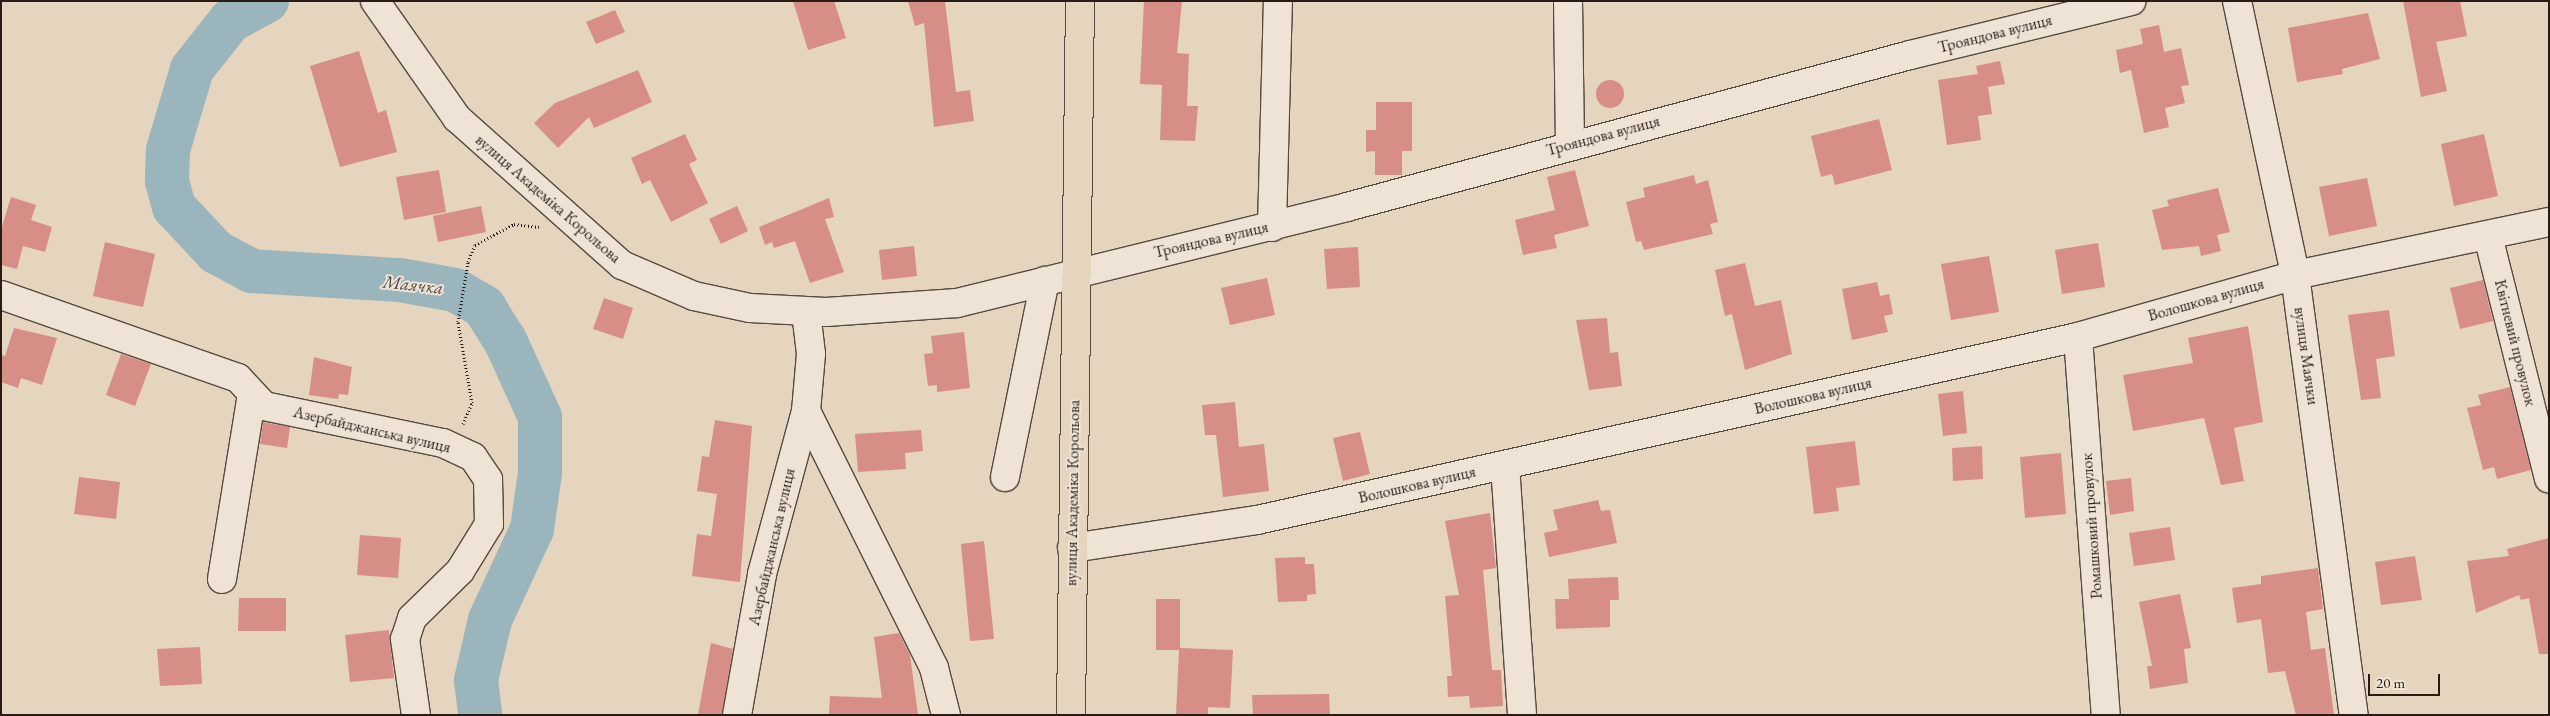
<!DOCTYPE html>
<html>
<head>
<meta charset="utf-8">
<style>
  body { margin:0 }
  #map { position:relative; width:2550px; height:716px; overflow:hidden; background:#e5d4be; font-family:"EB Garamond",serif }
  div>[style] { position:absolute }
  [style*='--x'] { left:calc(var(--x)*1px); top:calc(var(--y)*1px); width:calc(var(--w)*1px); rotate:calc(var(--a)*1deg) }
  .river>* { height:44px; margin:-22px; padding:0 22px; transform-origin:22px; border-radius:22px; background:#9bb5bd }
  .building>* { inset:0; background:#d78e86 }
  .round { border-radius:50% }
  .path>* { height:3px; margin-top:-1.5px; transform-origin:0; background:repeating-linear-gradient(90deg,#281c15 0 1px,transparent 0 3.5px) }
  .roads { filter:drop-shadow(1px 0 #574a3f) drop-shadow(-1px 0 #574a3f) drop-shadow(0 1px #574a3f) drop-shadow(0 -1px #574a3f) }
  .minor>* { height:28px; margin:-14px; padding:0 14px; transform-origin:14px; border-radius:14px; background:#eee3d5 }
  .major>* { height:28px; margin:-14px; padding:0 14px; transform-origin:14px; border-radius:14px; background:#e5d4be }
  span { translate:-50% -50%; white-space:nowrap; text-align:center; line-height:1.15; -webkit-text-stroke:4px #eee3d5; paint-order:stroke }
  .street-label { font-size:16px; color:#281c15 }
  .water-label { font-size:18px; color:#4a4a47; font-style:italic }
  .frame { position:absolute; inset:0; border:2px solid #281c15; pointer-events:none }
  .scale { position:absolute; left:2368px; top:674px; width:72px; height:22px; box-sizing:border-box; border:2px solid #281c15; border-top:0; padding-left:6px; font-size:15px; line-height:18px; white-space:nowrap; color:#281c15; -webkit-text-stroke:4px #eee3d5; paint-order:stroke }
</style>
</head>
<body>
<div id="map">
  <div class="river">
    <div style="--x:267;--y:1;--w:42;--a:151.6"></div>
    <div style="--x:230;--y:21;--w:61;--a:128.4"></div>
    <div style="--x:192;--y:69;--w:84;--a:106.5"></div>
    <div style="--x:168;--y:150;--w:31;--a:92"></div>
    <div style="--x:167;--y:181;--w:27;--a:75"></div>
    <div style="--x:174;--y:207;--w:62;--a:47"></div>
    <div style="--x:216;--y:252;--w:40;--a:28"></div>
    <div style="--x:251;--y:271;--w:149;--a:3.5"></div>
    <div style="--x:400;--y:280;--w:56;--a:10.3"></div>
    <div style="--x:455;--y:290;--w:34;--a:30"></div>
    <div style="--x:484;--y:307;--w:39;--a:58"></div>
    <div style="--x:505;--y:340;--w:85;--a:65.6"></div>
    <div style="--x:540;--y:417;--w:56;--a:90"></div>
    <div style="--x:540;--y:473;--w:57;--a:98.1"></div>
    <div style="--x:532;--y:529;--w:100;--a:114.8"></div>
    <div style="--x:490;--y:620;--w:62;--a:103.1"></div>
    <div style="--x:476;--y:680;--w:35;--a:83"></div>
  </div>
  <div class="building">
    <div style="clip-path:polygon(793px 1px,834px 1px,846px 38px,808px 50px)"></div>
    <div style="clip-path:polygon(908px 1px,945px 1px,956px 92px,970px 90px,974px 121px,934px 127px,924px 23px,915px 26px)"></div>
    <div style="clip-path:polygon(1144px 1px,1182px 1px,1177px 53px,1189px 54px,1187px 106px,1198px 106px,1195px 141px,1160px 140px,1162px 85px,1140px 84px)"></div>
    <div style="clip-path:polygon(2403px 1px,2460px 1px,2467px 36px,2436px 42px,2447px 91px,2421px 97px)"></div>
    <div style="clip-path:polygon(615px 10px,625px 32px,596px 44px,586px 22px)"></div>
    <div style="clip-path:polygon(2368px 13px,2380px 59px,2342px 69px,2343px 74px,2297px 82px,2288px 28px)"></div>
    <div style="clip-path:polygon(2159px 25px,2164px 52px,2181px 48px,2189px 85px,2181px 86px,2185px 103px,2165px 108px,2169px 127px,2144px 133px,2131px 70px,2120px 73px,2116px 50px,2143px 44px,2140px 29px)"></div>
    <div style="clip-path:polygon(359px 51px,378px 113px,386px 110px,397px 152px,340px 167px,310px 66px)"></div>
    <div style="clip-path:polygon(2000px 61px,2005px 84px,1988px 87px,1992px 114px,1978px 116px,1981px 140px,1947px 145px,1938px 80px,1978px 74px,1976px 66px)"></div>
    <div style="clip-path:polygon(638px 70px,652px 102px,594px 128px,589px 117px,558px 148px,534px 123px,555px 103px)"></div>
    <div class="round" style="left:1596px;top:80px;width:28px;height:28px"></div>
    <div style="clip-path:polygon(1376px 102px,1412px 102px,1412px 151px,1402px 151px,1402px 175px,1375px 175px,1375px 151px,1366px 152px,1366px 130px,1376px 130px)"></div>
    <div style="clip-path:polygon(1879px 119px,1892px 170px,1835px 185px,1832px 174px,1821px 177px,1811px 136px)"></div>
    <div style="clip-path:polygon(685px 134px,697px 160px,689px 164px,708px 203px,671px 222px,650px 180px,642px 184px,631px 158px)"></div>
    <div style="clip-path:polygon(2484px 134px,2498px 196px,2454px 206px,2441px 144px)"></div>
    <div style="clip-path:polygon(439px 170px,446px 212px,404px 220px,396px 177px)"></div>
    <div style="clip-path:polygon(1575px 170px,1589px 226px,1554px 235px,1557px 248px,1523px 255px,1515px 220px,1555px 210px,1547px 177px)"></div>
    <div style="clip-path:polygon(1694px 175px,1696px 184px,1708px 180px,1718px 222px,1710px 224px,1713px 234px,1644px 250px,1641px 241px,1636px 242px,1626px 202px,1645px 197px,1643px 188px)"></div>
    <div style="clip-path:polygon(2367px 178px,2377px 226px,2329px 236px,2319px 187px)"></div>
    <div style="clip-path:polygon(2218px 188px,2230px 232px,2217px 235px,2221px 251px,2201px 256px,2199px 246px,2162px 250px,2152px 210px,2169px 206px,2167px 200px)"></div>
    <div style="clip-path:polygon(11px 197px,36px 205px,31px 220px,52px 227px,45px 252px,23px 246px,17px 269px,1px 265px,1px 230px)"></div>
    <div style="clip-path:polygon(829px 198px,834px 217px,825px 219px,844px 272px,810px 283px,795px 241px,774px 248px,772px 242px,765px 245px,759px 227px)"></div>
    <div style="clip-path:polygon(481px 206px,486px 232px,438px 242px,433px 216px)"></div>
    <div style="clip-path:polygon(737px 206px,748px 231px,721px 244px,709px 219px)"></div>
    <div style="clip-path:polygon(105px 242px,155px 254px,143px 307px,93px 296px)"></div>
    <div style="clip-path:polygon(2098px 243px,2105px 287px,2062px 294px,2055px 250px)"></div>
    <div style="clip-path:polygon(914px 246px,917px 276px,882px 280px,879px 250px)"></div>
    <div style="clip-path:polygon(1358px 247px,1360px 287px,1327px 289px,1324px 249px)"></div>
    <div style="clip-path:polygon(1989px 256px,1999px 312px,1951px 320px,1941px 264px)"></div>
    <div style="clip-path:polygon(1745px 263px,1755px 306px,1781px 300px,1792px 354px,1745px 370px,1732px 314px,1725px 316px,1715px 270px)"></div>
    <div style="clip-path:polygon(1267px 278px,1275px 315px,1230px 325px,1221px 288px)"></div>
    <div style="clip-path:polygon(2483px 280px,2493px 321px,2460px 329px,2450px 288px)"></div>
    <div style="clip-path:polygon(1877px 282px,1880px 296px,1889px 294px,1893px 314px,1884px 316px,1888px 332px,1852px 340px,1842px 289px)"></div>
    <div style="clip-path:polygon(604px 298px,633px 308px,623px 339px,593px 329px)"></div>
    <div style="clip-path:polygon(2389px 310px,2395px 356px,2376px 359px,2381px 398px,2361px 400px,2348px 315px)"></div>
    <div style="clip-path:polygon(1607px 318px,1610px 353px,1618px 352px,1622px 386px,1589px 390px,1576px 320px)"></div>
    <div style="clip-path:polygon(2248px 326px,2263px 422px,2234px 428px,2244px 481px,2221px 485px,2204px 418px,2133px 431px,2123px 375px,2193px 363px,2188px 338px)"></div>
    <div style="clip-path:polygon(14px 328px,57px 338px,42px 385px,21px 378px,18px 388px,1px 382px,1px 355px,5px 356px)"></div>
    <div style="clip-path:polygon(964px 332px,970px 388px,937px 392px,937px 385px,928px 386px,924px 354px,933px 353px,931px 336px)"></div>
    <div style="clip-path:polygon(121px 354px,151px 364px,135px 406px,106px 395px)"></div>
    <div style="clip-path:polygon(314px 357px,352px 367px,348px 395px,339px 394px,338px 399px,309px 395px)"></div>
    <div style="clip-path:polygon(2510px 387px,2531px 470px,2497px 479px,2494px 467px,2483px 470px,2467px 408px,2481px 405px,2478px 395px)"></div>
    <div style="clip-path:polygon(1963px 391px,1967px 433px,1943px 436px,1938px 394px)"></div>
    <div style="clip-path:polygon(1235px 402px,1239px 447px,1264px 444px,1269px 491px,1223px 497px,1216px 435px,1205px 435px,1202px 405px)"></div>
    <div style="clip-path:polygon(715px 420px,752px 426px,740px 582px,692px 576px,697px 534px,711px 536px,717px 494px,697px 491px,702px 456px,709px 457px)"></div>
    <div style="clip-path:polygon(263px 422px,290px 427px,287px 448px,260px 444px)"></div>
    <div style="clip-path:polygon(921px 430px,923px 451px,905px 453px,906px 469px,858px 472px,855px 434px)"></div>
    <div style="clip-path:polygon(1360px 432px,1370px 474px,1343px 481px,1333px 438px)"></div>
    <div style="clip-path:polygon(1855px 441px,1860px 485px,1836px 488px,1839px 511px,1814px 514px,1806px 447px)"></div>
    <div style="clip-path:polygon(1982px 446px,1983px 479px,1953px 481px,1952px 448px)"></div>
    <div style="clip-path:polygon(2061px 453px,2066px 514px,2025px 518px,2020px 457px)"></div>
    <div style="clip-path:polygon(79px 477px,120px 482px,116px 519px,74px 514px)"></div>
    <div style="clip-path:polygon(2131px 478px,2134px 511px,2110px 515px,2106px 481px)"></div>
    <div style="clip-path:polygon(1598px 500px,1601px 511px,1610px 510px,1617px 543px,1549px 557px,1544px 533px,1558px 530px,1553px 510px)"></div>
    <div style="clip-path:polygon(1490px 513px,1496px 568px,1483px 570px,1492px 670px,1501px 670px,1503px 706px,1470px 708px,1469px 696px,1448px 697px,1447px 676px,1452px 676px,1445px 596px,1459px 595px,1445px 521px)"></div>
    <div style="clip-path:polygon(2170px 527px,2175px 560px,2134px 566px,2129px 533px)"></div>
    <div style="clip-path:polygon(360px 535px,401px 538px,398px 578px,357px 575px)"></div>
    <div style="clip-path:polygon(2549px 538px,2549px 654px,2539px 654px,2529px 598px,2521px 600px,2519px 595px,2476px 613px,2467px 561px,2509px 556px,2507px 549px)"></div>
    <div style="clip-path:polygon(984px 541px,994px 639px,970px 641px,961px 544px)"></div>
    <div style="clip-path:polygon(2415px 556px,2422px 600px,2381px 605px,2375px 562px)"></div>
    <div style="clip-path:polygon(1305px 557px,1305px 564px,1314px 564px,1316px 594px,1307px 595px,1307px 601px,1278px 602px,1275px 558px)"></div>
    <div style="clip-path:polygon(2318px 568px,2323px 609px,2306px 612px,2311px 650px,2325px 648px,2334px 715px,2296px 715px,2285px 671px,2268px 673px,2261px 619px,2237px 623px,2232px 588px,2261px 584px,2261px 576px)"></div>
    <div style="clip-path:polygon(1618px 577px,1619px 600px,1610px 600px,1610px 627px,1556px 629px,1555px 599px,1569px 599px,1568px 579px)"></div>
    <div style="clip-path:polygon(2180px 594px,2191px 648px,2184px 649px,2188px 683px,2150px 689px,2147px 666px,2152px 666px,2139px 602px)"></div>
    <div style="clip-path:polygon(239px 598px,286px 598px,286px 631px,238px 631px)"></div>
    <div style="clip-path:polygon(1156px 599px,1180px 599px,1180px 648px,1233px 650px,1230px 708px,1208px 707px,1208px 715px,1176px 715px,1179px 650px,1156px 650px)"></div>
    <div style="clip-path:polygon(389px 630px,394px 678px,350px 682px,345px 635px)"></div>
    <div style="clip-path:polygon(899px 633px,910px 655px,918px 715px,829px 715px,830px 696px,882px 698px,874px 637px)"></div>
    <div style="clip-path:polygon(711px 643px,733px 649px,722px 715px,698px 715px)"></div>
    <div style="clip-path:polygon(200px 647px,202px 684px,160px 686px,157px 649px)"></div>
    <div style="clip-path:polygon(1329px 694px,1330px 715px,1253px 715px,1252px 695px)"></div>
  </div>
  <div class="path">
    <div style="--x:463;--y:424;--w:23;--a:-67"></div>
    <div style="--x:472;--y:403;--w:82;--a:-99.8"></div>
    <div style="--x:458;--y:322;--w:61;--a:-80.5"></div>
    <div style="--x:468;--y:262;--w:18;--a:-68"></div>
    <div style="--x:475;--y:245;--w:44;--a:-28.3"></div>
    <div style="--x:514;--y:224;--w:25;--a:7"></div>
  </div>
  <div class="roads">
    <div class="minor">
      <div style="--x:375;--y:1;--w:143;--a:55"></div>
      <div style="--x:457;--y:118;--w:221;--a:41.7"></div>
      <div style="--x:622;--y:265;--w:78;--a:23.3"></div>
      <div style="--x:694;--y:296;--w:57;--a:12.1"></div>
      <div style="--x:750;--y:308;--w:76;--a:3"></div>
      <div style="--x:826;--y:312;--w:131;--a:-3.9"></div>
      <div style="--x:957;--y:303;--w:402;--a:-13.8"></div>
      <div style="--x:1347;--y:207;--w:583;--a:-15.11"></div>
      <div style="--x:1910;--y:55;--w:228;--a:-13.7"></div>
      <div style="--x:1568;--y:1;--w:144;--a:89.2"></div>
      <div style="--x:2237;--y:1;--w:280;--a:78"></div>
      <div style="--x:2295;--y:275;--w:444;--a:82.4"></div>
      <div style="--x:1272;--y:227;--w:226;--a:-88.5"></div>
      <div style="--x:2488;--y:236;--w:250;--a:75.9"></div>
      <div style="--x:1;--y:295;--w:251;--a:19.3"></div>
      <div style="--x:238;--y:378;--w:38;--a:47"></div>
      <div style="--x:264;--y:406;--w:183;--a:11.7"></div>
      <div style="--x:443;--y:443;--w:33;--a:25"></div>
      <div style="--x:473;--y:457;--w:27;--a:56"></div>
      <div style="--x:488;--y:479;--w:45;--a:88.7"></div>
      <div style="--x:489;--y:524;--w:55;--a:121.7"></div>
      <div style="--x:460;--y:571;--w:67;--a:135.6"></div>
      <div style="--x:412;--y:618;--w:22;--a:108"></div>
      <div style="--x:405;--y:639;--w:77;--a:81.8"></div>
      <div style="--x:806;--y:312;--w:42;--a:83.2"></div>
      <div style="--x:811;--y:354;--w:57;--a:95"></div>
      <div style="--x:806;--y:411;--w:287;--a:63.5"></div>
      <div style="--x:934;--y:668;--w:49;--a:75.7"></div>
      <div style="--x:2078;--y:337;--w:379;--a:85.8"></div>
      <div style="--x:1505;--y:465;--w:251;--a:86.1"></div>
      <div style="--x:1005;--y:477;--w:200;--a:-78.5"></div>
      <div style="--x:1072;--y:548;--w:187;--a:-8.6"></div>
      <div style="--x:1257;--y:520;--w:841;--a:-12.57"></div>
      <div style="--x:2078;--y:337;--w:226;--a:-15.9"></div>
      <div style="--x:2295;--y:275;--w:259;--a:-11.8"></div>
      <div style="--x:222;--y:579;--w:187;--a:-80.8"></div>
      <div style="--x:737;--y:715;--w:143;--a:-79.9"></div>
      <div style="--x:762;--y:574;--w:169;--a:-74.9"></div>
    </div>
    <div class="major">
      <div style="--x:1071;--y:715;--w:714;--a:-89.28"></div>
    </div>
  </div>
  <div class="street-label">
    <span style="left:1995px;top:34px;rotate:-14deg">Трояндова вулиця</span>
    <span style="left:1603px;top:136px;rotate:-15deg">Трояндова вулиця</span>
    <span style="left:548px;top:199px;rotate:41deg">вулиця Академіка Корольова</span>
    <span style="left:1211px;top:240px;rotate:-13deg">Трояндова вулиця</span>
    <span style="left:2206px;top:300px;rotate:-16deg">Волошкова вулиця</span>
    <span style="left:2515px;top:343px;rotate:76deg">Квітневий провулок</span>
    <span style="left:2306px;top:356px;rotate:82deg">вулиця Маячки</span>
    <span style="left:1813px;top:396px;rotate:-13deg">Волошкова вулиця</span>
    <span style="left:372px;top:430px;rotate:13deg">Азербайджанська вулиця</span>
    <span style="left:1417px;top:485px;rotate:-13deg">Волошкова вулиця</span>
    <span style="left:1073px;top:493px;rotate:-89deg">вулиця Академіка Корольова</span>
    <span style="left:2092px;top:526px;rotate:-94deg">Ромашковий провулок</span>
    <span style="left:772px;top:547px;rotate:-77deg">Азербайджанська вулиця</span>
  </div>
  <div class="water-label">
    <span style="left:413px;top:285px;rotate:6deg">Маячка</span>
  </div>
  <div class="frame"></div>
  <div class="scale">20 m</div>
</div>
</body>
</html>
